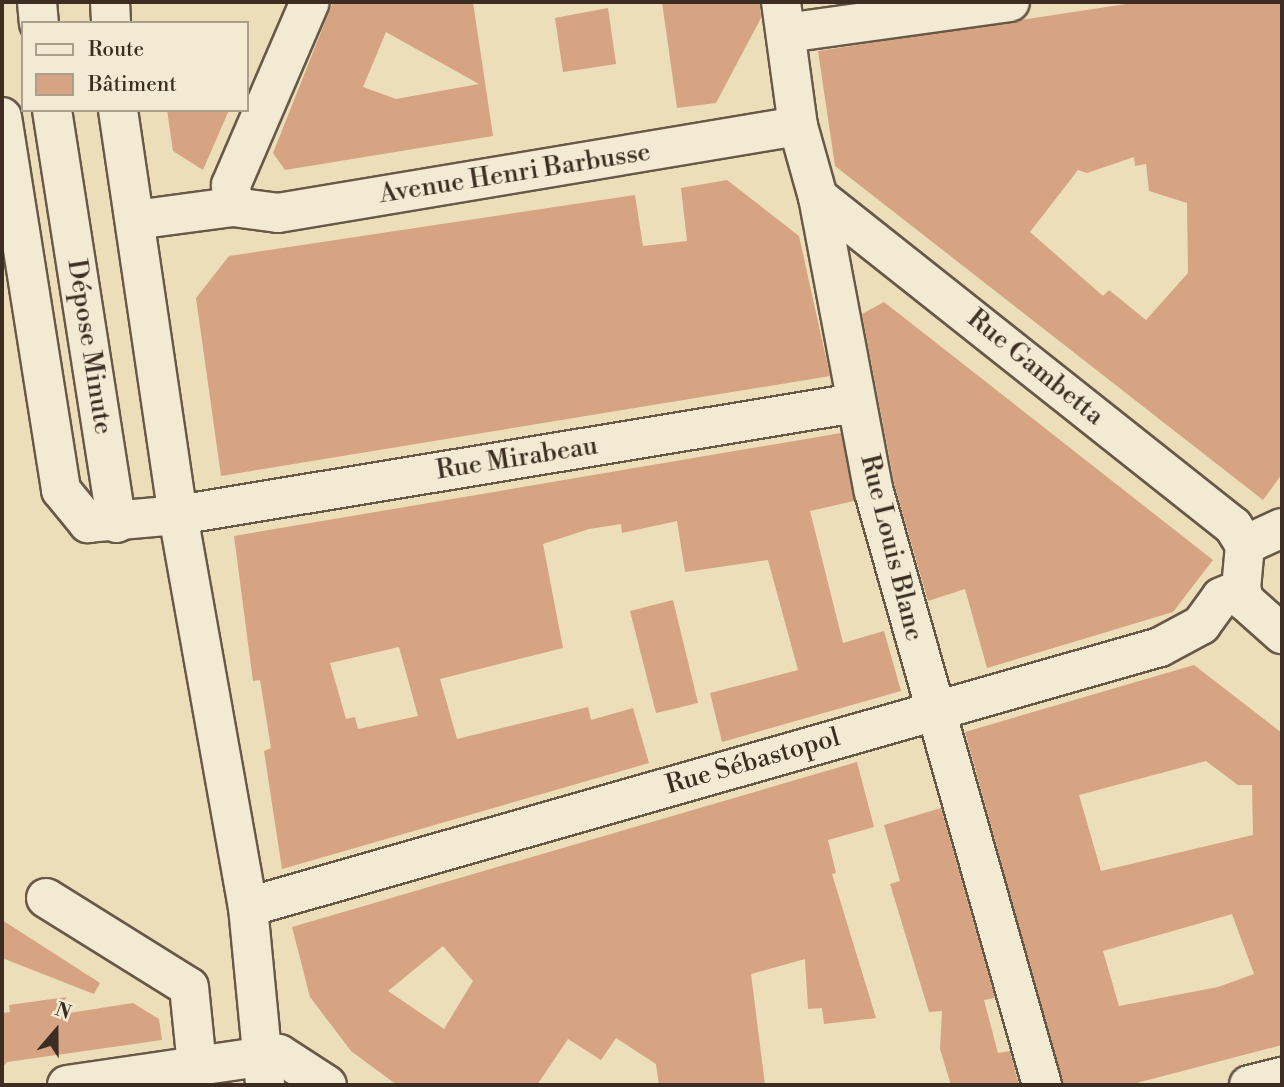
<!DOCTYPE html>
<html>
<head>
<meta charset="utf-8">
<style>
  body { margin:0 }
  #map { position:relative; width:1284px; height:1087px; overflow:hidden; background:#ebdeb9; font-family:"Libre Bodoni",serif }
  div>[style] { position:absolute }
  [style*='--x'] { left:calc(var(--x)*1px); top:calc(var(--y)*1px); width:calc(var(--w)*1px); rotate:calc(var(--a)*1deg) }
  .building>* { inset:0; background:#d6a383 }
  .roads { filter:drop-shadow(2px 0 #685848) drop-shadow(-2px 0 #685848) drop-shadow(0 2px #685848) drop-shadow(0 -2px #685848) }
  .minor>* { height:38px; margin:-19px; padding:0 19px; transform-origin:19px; border-radius:19px; background:#f2ead2 }
  span { translate:-50% -50%; white-space:nowrap; text-align:center; line-height:1.15; -webkit-text-stroke:5px #f2ead2; paint-order:stroke }
  .street-label { font-size:26px; color:#3d2c22 }
  .frame { position:absolute; inset:0; border:4px solid #3d2c22; pointer-events:none }
  .legend { position:absolute; left:21px; top:21px; width:228px; height:91px; box-sizing:border-box; background:#f2ead2; border:2px solid #aa9e8c; margin:0; padding:9px 12px; list-style:none; font-size:21px; color:#3d2c22 }
  .legend li { display:flex; align-items:center; gap:14px; height:35px }
  .legend b { width:35px; border:2px solid #aa9e8c }
  .north { position:absolute; left:21px; top:996px; width:70px; height:70px; -webkit-text-stroke:5px #f2ead2; paint-order:stroke; rotate:20deg; font-size:19px; font-weight:700; line-height:28px; text-align:center; color:#3d2c22 }
  .north::after { content:''; display:block; margin:auto; width:24px; height:32px; background:#3d2c22; clip-path:polygon(50% 0,100% 100%,50% 72%,0 100%) }
</style>
</head>
<body>
<div id="map">
  <div class="building">
    <div style="clip-path:polygon(evenodd,333px 2px,473px 2px,493px 136px,285px 170px,273px 153px,333px 2px,386px 32px,479px 84px,396px 99px,363px 87px,386px 32px)"></div>
    <div style="clip-path:polygon(662px 2px,760px 2px,761px 18px,716px 103px,677px 108px)"></div>
    <div style="clip-path:polygon(evenodd,1139px 2px,1282px 2px,1282px 474px,1263px 500px,835px 166px,818px 51px,1139px 2px,1134px 157px,1135px 166px,1146px 164px,1149px 191px,1187px 203px,1188px 273px,1146px 320px,1109px 290px,1103px 296px,1030px 232px,1078px 170px,1087px 173px,1134px 157px)"></div>
    <div style="clip-path:polygon(608px 8px,616px 64px,563px 72px,555px 18px)"></div>
    <div style="clip-path:polygon(167px 110px,229px 110px,203px 170px,173px 151px)"></div>
    <div style="clip-path:polygon(727px 180px,799px 236px,830px 376px,221px 476px,196px 298px,229px 256px,635px 195px,643px 246px,687px 241px,681px 188px)"></div>
    <div style="clip-path:polygon(884px 302px,1213px 560px,1173px 612px,987px 668px,965px 589px,928px 601px,895px 487px,862px 314px)"></div>
    <div style="clip-path:polygon(evenodd,841px 433px,854px 501px,810px 511px,843px 643px,884px 631px,901px 691px,722px 742px,710px 693px,798px 670px,768px 560px,685px 572px,677px 521px,622px 533px,621px 524px,589px 529px,543px 544px,563px 648px,440px 679px,457px 739px,588px 707px,591px 720px,633px 708px,649px 763px,282px 869px,264px 751px,271px 748px,260px 680px,253px 681px,234px 536px,841px 433px,399px 647px,418px 716px,358px 729px,355px 717px,346px 719px,330px 663px,399px 647px)"></div>
    <div style="clip-path:polygon(673px 600px,698px 703px,656px 713px,630px 611px)"></div>
    <div style="clip-path:polygon(evenodd,1194px 665px,1282px 733px,1282px 1045px,1129px 1085px,1063px 1085px,965px 732px,1194px 665px,1206px 761px,1238px 785px,1252px 785px,1253px 835px,1101px 871px,1079px 795px,1206px 761px,1194px 665px,1232px 914px,1254px 974px,1218px 987px,1119px 1006px,1103px 951px,1232px 914px)"></div>
    <div style="clip-path:polygon(evenodd,857px 762px,874px 827px,828px 840px,836px 873px,832px 874px,876px 1018px,824px 1024px,822px 1008px,808px 1009px,805px 959px,751px 974px,765px 1085px,659px 1085px,656px 1064px,616px 1038px,601px 1060px,568px 1039px,537px 1085px,397px 1085px,351px 1051px,310px 997px,292px 927px,857px 762px,443px 946px,473px 981px,444px 1029px,388px 991px,443px 946px)"></div>
    <div style="clip-path:polygon(941px 808px,995px 998px,984px 1000px,998px 1053px,1010px 1051px,1019px 1085px,951px 1085px,940px 1049px,942px 1011px,929px 1012px,890px 884px,900px 881px,884px 825px)"></div>
    <div style="clip-path:polygon(2px 920px,100px 983px,94px 994px,2px 958px)"></div>
    <div style="clip-path:polygon(67px 997px,50px 1016px,133px 1003px,159px 1019px,162px 1040px,7px 1062px,2px 1068px,2px 1013px,10px 1012px,9px 1005px)"></div>
  </div>
  <div class="roads">
    <div class="minor">
      <div style="--x:37;--y:2;--w:21;--a:85"></div>
      <div style="--x:110;--y:2;--w:21;--a:87"></div>
      <div style="--x:781;--y:2;--w:125;--a:82.2"></div>
      <div style="--x:798;--y:126;--w:74;--a:74.3"></div>
      <div style="--x:818;--y:197;--w:300;--a:79.3"></div>
      <div style="--x:874;--y:492;--w:616;--a:74.18"></div>
      <div style="--x:786;--y:33;--w:226;--a:-7.9"></div>
      <div style="--x:52;--y:110;--w:418;--a:81.1"></div>
      <div style="--x:118;--y:110;--w:409;--a:81.6"></div>
      <div style="--x:178;--y:515;--w:398;--a:79.9"></div>
      <div style="--x:248;--y:907;--w:179;--a:84.5"></div>
      <div style="--x:2;--y:117;--w:378;--a:81"></div>
      <div style="--x:61;--y:490;--w:43;--a:50.7"></div>
      <div style="--x:88;--y:523;--w:90;--a:-5.1"></div>
      <div style="--x:178;--y:515;--w:686;--a:-9.39"></div>
      <div style="--x:818;--y:197;--w:530;--a:38.41"></div>
      <div style="--x:1233;--y:526;--w:22;--a:58"></div>
      <div style="--x:1245;--y:545;--w:44;--a:95.2"></div>
      <div style="--x:1241;--y:589;--w:13;--a:72"></div>
      <div style="--x:1245;--y:601;--w:50;--a:41.7"></div>
      <div style="--x:233;--y:207;--w:45;--a:7.6"></div>
      <div style="--x:278;--y:213;--w:527;--a:-9.5"></div>
      <div style="--x:135;--y:220;--w:99;--a:-7.6"></div>
      <div style="--x:233;--y:207;--w:22;--a:-95"></div>
      <div style="--x:231;--y:185;--w:199;--a:-66.7"></div>
      <div style="--x:1245;--y:545;--w:41;--a:-24.7"></div>
      <div style="--x:46;--y:898;--w:168;--a:31.9"></div>
      <div style="--x:189;--y:987;--w:79;--a:84.2"></div>
      <div style="--x:248;--y:907;--w:948;--a:-15.91"></div>
      <div style="--x:1160;--y:647;--w:47;--a:-28.2"></div>
      <div style="--x:1201;--y:625;--w:34;--a:-54"></div>
      <div style="--x:1221;--y:597;--w:22;--a:-22"></div>
      <div style="--x:67;--y:1085;--w:214;--a:-8.3"></div>
      <div style="--x:279;--y:1054;--w:57;--a:32.9"></div>
      <div style="--x:1249;--y:1085;--w:34;--a:-14"></div>
    </div>
  </div>
  <div class="street-label">
    <span style="left:515px;top:174px;rotate:-9deg">Avenue Henri Barbusse</span>
    <span style="left:89px;top:347px;rotate:81deg">Dépose Minute</span>
    <span style="left:1035px;top:368px;rotate:39deg">Rue Gambetta</span>
    <span style="left:517px;top:459px;rotate:-9deg">Rue Mirabeau</span>
    <span style="left:891px;top:548px;rotate:76deg">Rue Louis Blanc</span>
    <span style="left:753px;top:762px;rotate:-16deg">Rue Sébastopol</span>
  </div>
  <div class="frame"></div>
  <ul class="legend">
  <li><b style="height:9px;background:#f2ead2"></b>Route</li>
  <li><b style="height:19px;background:#d6a383"></b>Bâtiment</li>
  </ul>
  <div class="north">N</div>
</div>
</body>
</html>
